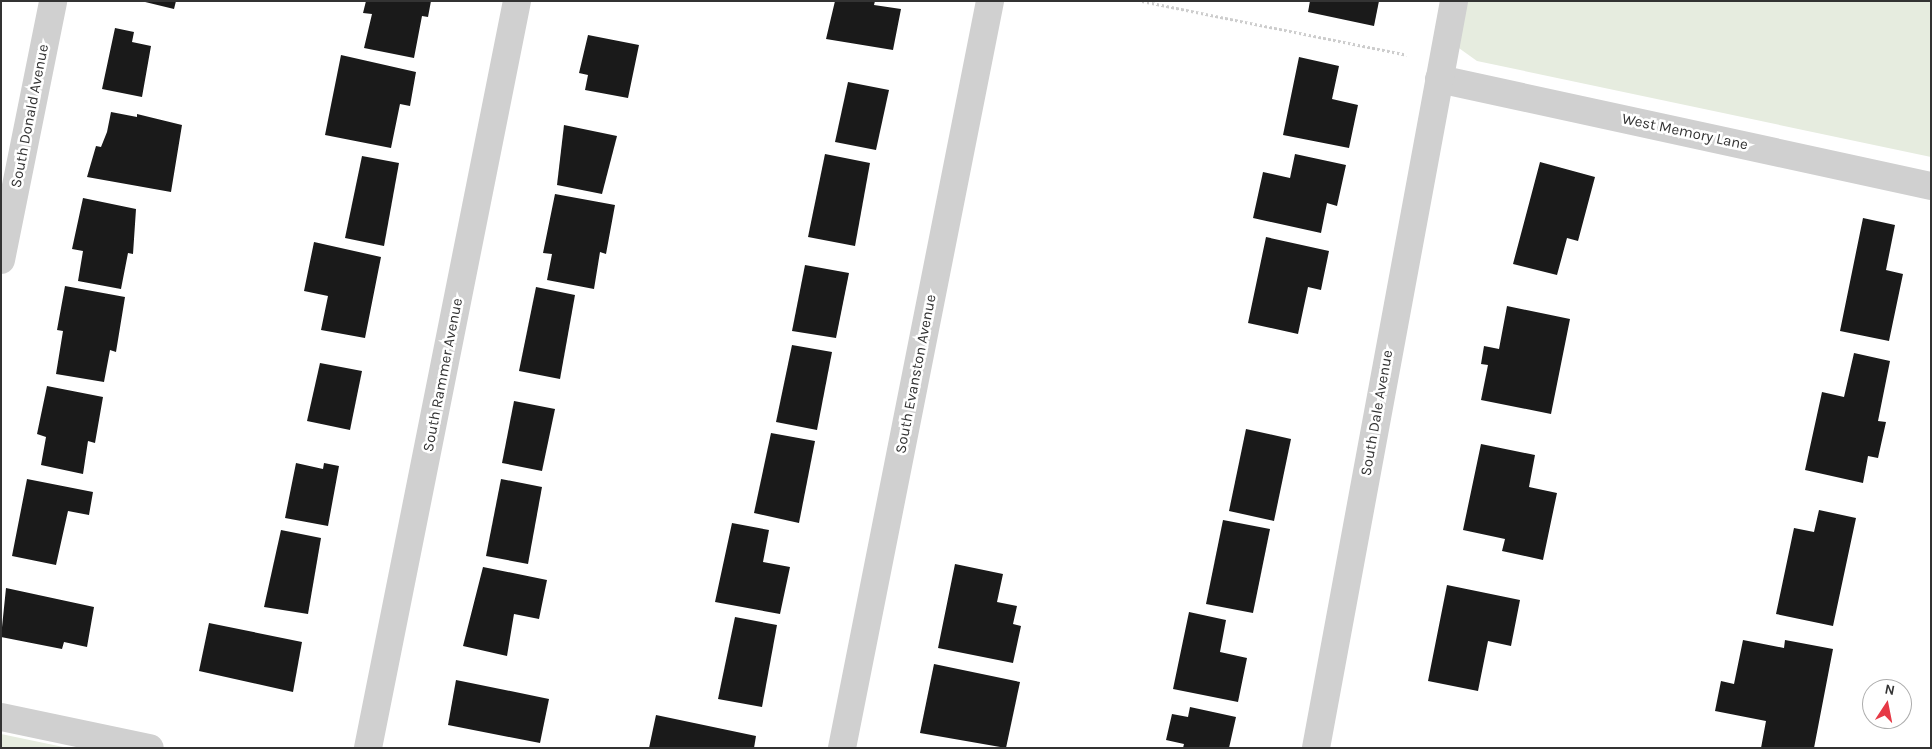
<!DOCTYPE html>
<html>
<head>
<meta charset="utf-8">
<style>
  body { margin:0 }
  #map { position:relative; width:1932px; height:749px; overflow:hidden; background:#fff; font-family:Karla,sans-serif }
  div>[style] { position:absolute }
  [style*='--x'] { left:calc(var(--x)*1px); top:calc(var(--y)*1px); width:calc(var(--w)*1px); rotate:calc(var(--a)*1deg) }
  .green>* { inset:0; background:#e6ecdf }
  .building>* { inset:0; background:#1a1a1a }
  .path>* { height:3px; margin-top:-1.5px; transform-origin:0; background:repeating-linear-gradient(90deg,#cdcdcd 0 2.5px,transparent 0 5px) }
  .minor>* { height:28px; margin:-14px; padding:0 14px; transform-origin:14px; border-radius:14px; background:#d0d0d0 }
  span { translate:-50% -50%; white-space:nowrap; text-align:center; line-height:1.15; -webkit-text-stroke:5px #fff; paint-order:stroke }
  .street-label { font-size:15px; color:#333 }
  .frame { position:absolute; inset:0; border:2px solid #333; pointer-events:none }
  .north { position:absolute; left:1862px; top:679px; width:50px; height:50px; box-sizing:border-box; background:#fff; border:1px solid #adadad; border-radius:50%; rotate:11deg; font-size:14px; font-weight:700; line-height:20px; text-align:center; color:#333 }
  .north::after { content:''; display:block; margin:auto; width:18px; height:22px; background:#e63946; clip-path:polygon(50% 0,100% 100%,50% 72%,0 100%) }
</style>
</head>
<body>
<div id="map">
  <div class="green">
    <div style="clip-path:polygon(1463px 1px,1931px 1px,1931px 157px,1477px 61px,1456px 46px)"></div>
    <div style="clip-path:polygon(1px 734px,68px 748px,1px 748px)"></div>
  </div>
  <div class="building">
    <div style="clip-path:polygon(141px 1px,176px 1px,174px 9px)"></div>
    <div style="clip-path:polygon(366px 1px,431px 1px,428px 17px,422px 16px,414px 58px,364px 48px,372px 14px,363px 13px)"></div>
    <div style="clip-path:polygon(835px 1px,875px 1px,874px 5px,901px 9px,893px 50px,826px 39px)"></div>
    <div style="clip-path:polygon(1310px 1px,1379px 1px,1374px 26px,1308px 12px)"></div>
    <div style="clip-path:polygon(115px 28px,134px 32px,132px 42px,151px 46px,142px 97px,102px 89px)"></div>
    <div style="clip-path:polygon(588px 35px,639px 45px,628px 98px,585px 90px,588px 75px,579px 73px)"></div>
    <div style="clip-path:polygon(341px 55px,416px 72px,410px 106px,400px 104px,391px 148px,325px 135px)"></div>
    <div style="clip-path:polygon(1299px 57px,1339px 66px,1332px 99px,1358px 105px,1349px 148px,1283px 135px)"></div>
    <div style="clip-path:polygon(848px 82px,889px 90px,876px 150px,835px 142px)"></div>
    <div style="clip-path:polygon(111px 112px,137px 117px,137px 114px,182px 125px,171px 192px,87px 177px,96px 146px,101px 147px,107px 132px)"></div>
    <div style="clip-path:polygon(564px 125px,617px 136px,602px 194px,557px 185px)"></div>
    <div style="clip-path:polygon(825px 154px,870px 163px,855px 246px,808px 237px)"></div>
    <div style="clip-path:polygon(1295px 154px,1346px 165px,1337px 206px,1327px 203px,1321px 233px,1253px 218px,1263px 172px,1290px 178px)"></div>
    <div style="clip-path:polygon(362px 156px,399px 163px,384px 246px,345px 238px)"></div>
    <div style="clip-path:polygon(1540px 162px,1595px 177px,1578px 241px,1567px 238px,1557px 275px,1513px 264px)"></div>
    <div style="clip-path:polygon(555px 194px,615px 205px,606px 254px,600px 252px,594px 289px,547px 280px,552px 254px,543px 253px)"></div>
    <div style="clip-path:polygon(83px 198px,136px 209px,133px 254px,128px 253px,121px 289px,78px 281px,83px 251px,72px 249px)"></div>
    <div style="clip-path:polygon(1863px 218px,1895px 225px,1886px 270px,1903px 274px,1889px 341px,1840px 331px)"></div>
    <div style="clip-path:polygon(1266px 237px,1329px 251px,1321px 290px,1308px 287px,1298px 334px,1248px 323px)"></div>
    <div style="clip-path:polygon(314px 242px,381px 257px,365px 338px,321px 330px,328px 296px,304px 291px)"></div>
    <div style="clip-path:polygon(805px 265px,849px 273px,836px 338px,792px 331px)"></div>
    <div style="clip-path:polygon(65px 286px,125px 297px,116px 352px,110px 350px,104px 382px,56px 374px,63px 331px,57px 330px)"></div>
    <div style="clip-path:polygon(536px 287px,575px 295px,560px 379px,519px 371px)"></div>
    <div style="clip-path:polygon(1507px 306px,1570px 319px,1551px 414px,1481px 400px,1488px 365px,1481px 364px,1484px 346px,1499px 349px)"></div>
    <div style="clip-path:polygon(792px 345px,832px 352px,817px 430px,776px 422px)"></div>
    <div style="clip-path:polygon(1854px 353px,1890px 361px,1878px 421px,1886px 422px,1878px 458px,1868px 456px,1863px 483px,1805px 470px,1822px 392px,1844px 397px)"></div>
    <div style="clip-path:polygon(320px 363px,362px 371px,350px 430px,307px 421px)"></div>
    <div style="clip-path:polygon(47px 386px,103px 397px,95px 443px,88px 441px,83px 474px,41px 465px,46px 437px,37px 434px)"></div>
    <div style="clip-path:polygon(514px 401px,555px 409px,542px 471px,502px 463px)"></div>
    <div style="clip-path:polygon(1246px 429px,1291px 439px,1274px 521px,1229px 511px)"></div>
    <div style="clip-path:polygon(771px 433px,815px 441px,799px 523px,754px 513px)"></div>
    <div style="clip-path:polygon(1481px 444px,1535px 455px,1529px 487px,1557px 493px,1543px 560px,1502px 551px,1505px 539px,1463px 530px)"></div>
    <div style="clip-path:polygon(296px 463px,323px 469px,324px 463px,339px 466px,328px 526px,285px 518px)"></div>
    <div style="clip-path:polygon(27px 479px,93px 492px,89px 515px,68px 511px,56px 565px,12px 556px)"></div>
    <div style="clip-path:polygon(501px 479px,542px 487px,528px 564px,486px 556px)"></div>
    <div style="clip-path:polygon(1819px 510px,1856px 518px,1833px 626px,1776px 614px,1794px 528px,1814px 532px)"></div>
    <div style="clip-path:polygon(1223px 520px,1270px 529px,1253px 613px,1206px 604px)"></div>
    <div style="clip-path:polygon(732px 523px,769px 530px,763px 562px,790px 567px,780px 614px,715px 602px)"></div>
    <div style="clip-path:polygon(281px 530px,321px 538px,308px 614px,264px 607px)"></div>
    <div style="clip-path:polygon(955px 564px,1003px 574px,997px 602px,1017px 606px,1013px 624px,1021px 626px,1013px 663px,938px 648px)"></div>
    <div style="clip-path:polygon(483px 567px,547px 580px,539px 619px,514px 614px,507px 656px,463px 646px)"></div>
    <div style="clip-path:polygon(1447px 585px,1520px 600px,1511px 646px,1488px 641px,1478px 691px,1428px 681px)"></div>
    <div style="clip-path:polygon(6px 588px,94px 607px,87px 647px,64px 642px,62px 649px,1px 637px)"></div>
    <div style="clip-path:polygon(1189px 612px,1226px 620px,1220px 652px,1247px 658px,1238px 702px,1173px 689px)"></div>
    <div style="clip-path:polygon(735px 617px,777px 625px,762px 707px,718px 699px)"></div>
    <div style="clip-path:polygon(209px 623px,302px 642px,293px 692px,199px 671px)"></div>
    <div style="clip-path:polygon(1743px 640px,1784px 648px,1785px 640px,1833px 649px,1814px 748px,1761px 748px,1766px 721px,1715px 711px,1721px 681px,1734px 684px)"></div>
    <div style="clip-path:polygon(934px 664px,1020px 682px,1006px 748px,920px 733px)"></div>
    <div style="clip-path:polygon(456px 680px,549px 699px,540px 743px,448px 725px)"></div>
    <div style="clip-path:polygon(1190px 707px,1236px 717px,1229px 748px,1183px 748px,1184px 744px,1166px 740px,1172px 714px,1188px 717px)"></div>
    <div style="clip-path:polygon(656px 715px,756px 736px,754px 748px,649px 748px)"></div>
  </div>
  <div class="path">
    <div style="--x:1142;--y:1;--w:270;--a:11.5"></div>
  </div>
  <div class="minor">
    <div style="--x:1439;--y:79;--w:504;--a:12.27"></div>
    <div style="--x:1;--y:260;--w:264;--a:-78.6"></div>
    <div style="--x:1;--y:717;--w:152;--a:11.8"></div>
    <div style="--x:368;--y:748;--w:762;--a:-78.72"></div>
    <div style="--x:842;--y:748;--w:762;--a:-78.79"></div>
    <div style="--x:1316;--y:748;--w:760;--a:-79.53"></div>
  </div>
  <div class="street-label">
    <span style="left:30px;top:116px;rotate:-79deg">South Donald Avenue</span>
    <span style="left:1685px;top:132px;rotate:12deg">West Memory Lane</span>
    <span style="left:916px;top:374px;rotate:-79deg">South Evanston Avenue</span>
    <span style="left:443px;top:375px;rotate:-79deg">South Rammer Avenue</span>
    <span style="left:1377px;top:413px;rotate:-80deg">South Dale Avenue</span>
  </div>
  <div class="frame"></div>
  <div class="north">N</div>
</div>
</body>
</html>
